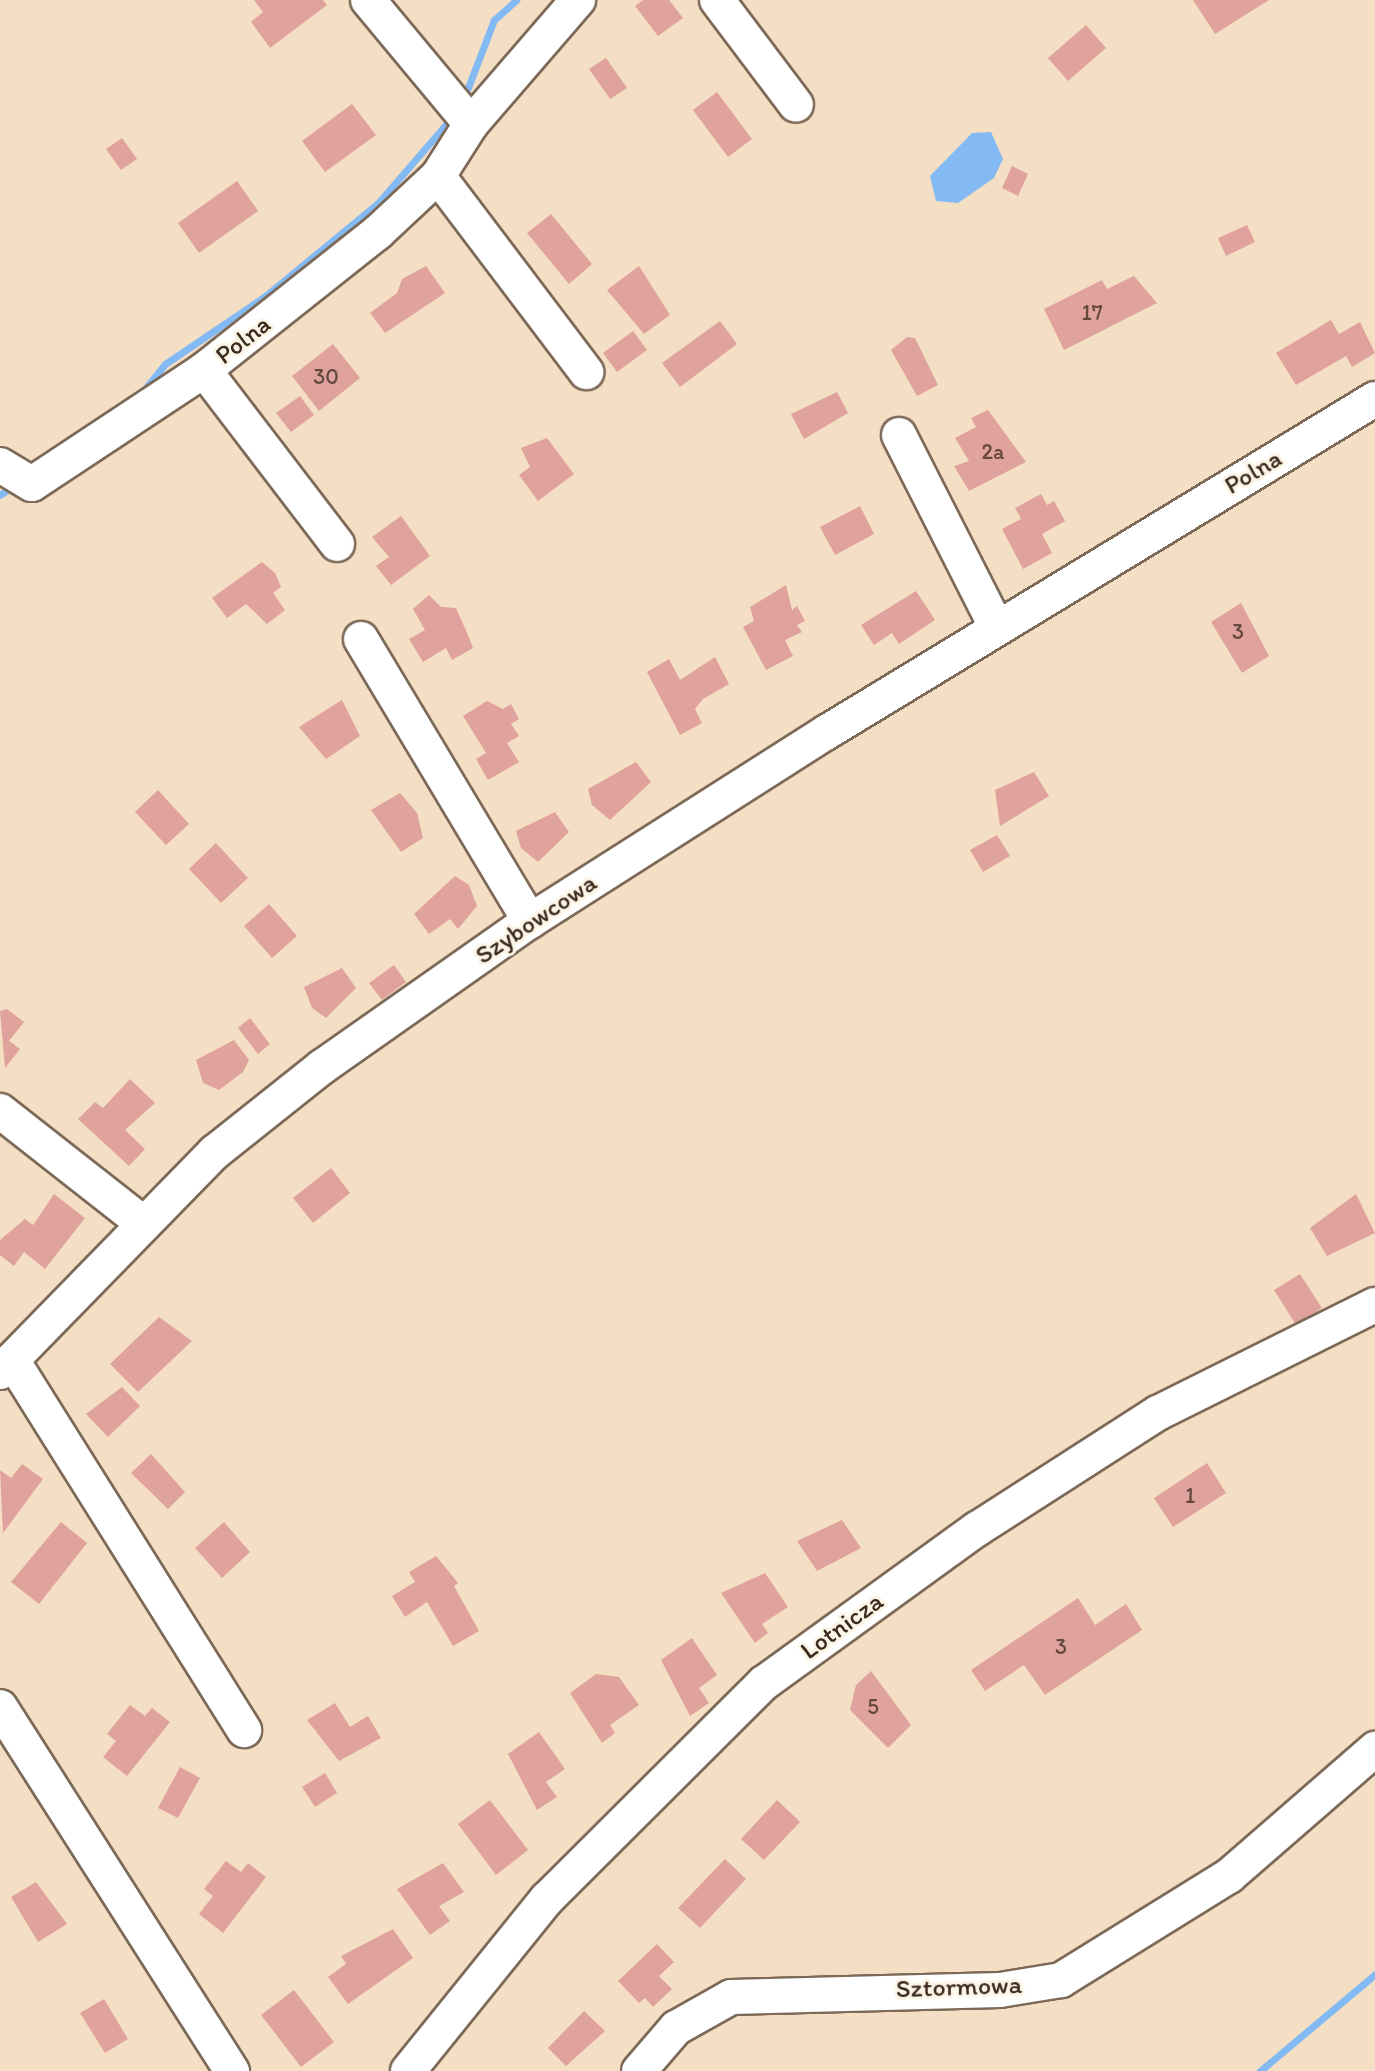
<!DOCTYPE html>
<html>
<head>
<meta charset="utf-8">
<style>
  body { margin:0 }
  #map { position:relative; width:1375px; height:2071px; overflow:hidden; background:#f5dfc4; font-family:Itim,sans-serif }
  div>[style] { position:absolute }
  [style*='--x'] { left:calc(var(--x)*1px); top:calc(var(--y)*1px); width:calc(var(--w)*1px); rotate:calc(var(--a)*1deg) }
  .water>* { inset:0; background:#84baf3 }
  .stream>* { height:7px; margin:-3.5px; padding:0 3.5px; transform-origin:3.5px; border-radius:3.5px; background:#84baf3 }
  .building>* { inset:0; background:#e0a29d }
  .roads { filter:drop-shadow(2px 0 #7c6958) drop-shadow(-2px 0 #7c6958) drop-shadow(0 2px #7c6958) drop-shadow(0 -2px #7c6958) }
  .minor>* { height:34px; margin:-17px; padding:0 17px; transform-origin:17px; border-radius:17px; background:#fff }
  span { translate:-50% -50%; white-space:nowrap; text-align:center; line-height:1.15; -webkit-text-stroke:6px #fcf5e5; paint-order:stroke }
  .number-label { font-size:22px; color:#64483e }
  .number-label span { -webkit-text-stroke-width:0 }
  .street-label { font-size:26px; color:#3b2a1e }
</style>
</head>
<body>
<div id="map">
  <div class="water">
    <div style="clip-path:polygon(991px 132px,1003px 159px,994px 178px,958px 203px,936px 201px,930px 176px,972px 133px)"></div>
  </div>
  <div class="stream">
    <div style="--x:464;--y:98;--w:84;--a:-69"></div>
    <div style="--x:494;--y:20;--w:30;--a:-42"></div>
    <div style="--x:139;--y:396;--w:41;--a:-50.9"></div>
    <div style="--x:165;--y:364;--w:120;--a:-34.1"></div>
    <div style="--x:264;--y:297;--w:148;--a:-39.5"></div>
    <div style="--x:378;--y:203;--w:107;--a:-49.2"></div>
    <div style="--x:0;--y:495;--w:12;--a:-35"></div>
    <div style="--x:1260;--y:2071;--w:150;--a:-40.1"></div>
  </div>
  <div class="building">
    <div style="clip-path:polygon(254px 0,323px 0,327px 5px,270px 48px,251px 22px,263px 12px)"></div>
    <div style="clip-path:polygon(643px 0,669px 0,683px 18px,658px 36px,635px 6px)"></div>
    <div style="clip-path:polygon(1193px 0,1269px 0,1215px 34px)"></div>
    <div style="clip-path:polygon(1086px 25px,1106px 48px,1068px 81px,1048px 58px)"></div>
    <div style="clip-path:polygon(606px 58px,627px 88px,610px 99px,589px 69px)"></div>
    <div style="clip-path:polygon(717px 92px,752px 139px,728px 157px,693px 110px)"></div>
    <div style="clip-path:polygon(352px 104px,376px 135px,325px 172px,302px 141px)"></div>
    <div style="clip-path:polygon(122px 138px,137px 159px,121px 170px,106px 149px)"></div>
    <div style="clip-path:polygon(1012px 166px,1028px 174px,1018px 196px,1002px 188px)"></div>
    <div style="clip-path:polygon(237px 181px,258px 211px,199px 253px,178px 223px)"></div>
    <div style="clip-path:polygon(551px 214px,592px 264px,569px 284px,527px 233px)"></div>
    <div style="clip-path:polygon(1247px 225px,1255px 242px,1226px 256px,1218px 238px)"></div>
    <div style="clip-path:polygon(426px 266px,445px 293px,385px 333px,370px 313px,397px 293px,402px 279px)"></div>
    <div style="clip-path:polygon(639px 266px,670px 315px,644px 334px,607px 290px)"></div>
    <div style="clip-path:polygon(1134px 276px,1157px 303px,1064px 350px,1044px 309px,1102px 280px,1107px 289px)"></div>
    <div style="clip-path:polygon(1331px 320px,1339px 334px,1360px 322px,1375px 353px,1352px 367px,1346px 356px,1296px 385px,1276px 353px)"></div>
    <div style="clip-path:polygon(720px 321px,737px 344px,680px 387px,662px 363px)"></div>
    <div style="clip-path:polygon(633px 331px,647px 350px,617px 372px,603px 353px)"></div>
    <div style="clip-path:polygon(907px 337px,915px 338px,938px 385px,917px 396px,891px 350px)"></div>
    <div style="clip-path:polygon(333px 344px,360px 378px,319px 411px,292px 376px)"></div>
    <div style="clip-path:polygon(837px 392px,848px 413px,804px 439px,791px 414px)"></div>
    <div style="clip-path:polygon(300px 396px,314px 415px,291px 432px,276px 413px)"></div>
    <div style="clip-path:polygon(988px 410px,1026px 462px,969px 491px,954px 466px,969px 461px,955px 438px,976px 427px,971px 418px)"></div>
    <div style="clip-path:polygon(547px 438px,574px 474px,538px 501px,519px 475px,530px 467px,521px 448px)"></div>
    <div style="clip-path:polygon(1041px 494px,1047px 505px,1054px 501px,1065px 521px,1042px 534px,1052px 553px,1023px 569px,1002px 529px,1021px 519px,1015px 508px)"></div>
    <div style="clip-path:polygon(860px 506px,874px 534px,835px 555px,820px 527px)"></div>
    <div style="clip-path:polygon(401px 516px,430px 556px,391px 585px,376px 566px,389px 557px,372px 537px)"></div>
    <div style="clip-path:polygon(262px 562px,275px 573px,281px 587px,273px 593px,285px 610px,267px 624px,246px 604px,227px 618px,212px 598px)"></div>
    <div style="clip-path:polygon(786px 585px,792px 610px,797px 606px,805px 621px,797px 625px,802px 632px,785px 640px,793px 656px,766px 670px,743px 627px,754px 621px,750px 607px)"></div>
    <div style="clip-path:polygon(916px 591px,935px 620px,899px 644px,892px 633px,874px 645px,861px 625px)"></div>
    <div style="clip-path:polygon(429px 595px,441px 607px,456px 608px,468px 635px,473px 648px,452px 660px,446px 648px,423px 662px,409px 639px,425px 630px,413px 609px)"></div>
    <div style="clip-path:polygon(1241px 603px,1269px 656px,1242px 673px,1211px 622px)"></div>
    <div style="clip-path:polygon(715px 657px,729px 684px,703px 699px,695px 709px,702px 723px,680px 735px,647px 672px,669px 659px,680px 680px)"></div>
    <div style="clip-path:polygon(342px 700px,360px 736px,326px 759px,299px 727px)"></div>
    <div style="clip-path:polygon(487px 701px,503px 709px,511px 704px,519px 719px,511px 724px,519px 736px,507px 743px,519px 762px,488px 780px,476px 759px,486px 753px,463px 716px)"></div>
    <div style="clip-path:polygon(636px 762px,651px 782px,610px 820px,592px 805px,588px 789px)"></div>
    <div style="clip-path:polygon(1034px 772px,1049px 796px,1000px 826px,995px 790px)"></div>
    <div style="clip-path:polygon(158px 790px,189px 824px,166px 845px,135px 812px)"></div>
    <div style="clip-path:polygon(400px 793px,417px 813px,423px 838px,401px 852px,371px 810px)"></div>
    <div style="clip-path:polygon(555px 812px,569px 832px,538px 862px,521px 848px,516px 831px)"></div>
    <div style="clip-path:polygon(997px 835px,1010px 856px,983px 872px,970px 850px)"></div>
    <div style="clip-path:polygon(216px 843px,248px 878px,221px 903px,189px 869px)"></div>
    <div style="clip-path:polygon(455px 876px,469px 885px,477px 906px,458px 929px,450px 919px,429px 934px,414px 914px)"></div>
    <div style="clip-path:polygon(269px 904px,297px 936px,272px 958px,244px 926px)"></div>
    <div style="clip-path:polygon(394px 965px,406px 982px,382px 1000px,369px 983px)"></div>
    <div style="clip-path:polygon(342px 968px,356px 988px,326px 1018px,312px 1008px,304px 987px)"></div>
    <div style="clip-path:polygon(7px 1009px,24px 1022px,9px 1041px,20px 1049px,5px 1068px,0 1011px)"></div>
    <div style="clip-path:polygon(250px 1018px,270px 1044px,258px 1054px,238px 1028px)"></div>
    <div style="clip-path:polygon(234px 1040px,249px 1060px,243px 1072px,219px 1090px,203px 1083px,196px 1060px)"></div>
    <div style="clip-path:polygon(130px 1079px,155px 1103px,125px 1130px,145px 1149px,129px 1166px,78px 1119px,95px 1102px,103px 1108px)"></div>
    <div style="clip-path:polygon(331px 1168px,350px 1193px,313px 1223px,293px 1198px)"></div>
    <div style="clip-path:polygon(54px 1194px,85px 1218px,45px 1269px,24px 1252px,14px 1266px,0 1255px,0 1240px,25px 1219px,33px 1225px)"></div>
    <div style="clip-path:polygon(1356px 1194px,1375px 1233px,1327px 1256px,1310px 1228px)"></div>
    <div style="clip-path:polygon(1300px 1274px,1322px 1308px,1296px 1325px,1274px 1290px)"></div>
    <div style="clip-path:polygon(159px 1317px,192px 1341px,138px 1392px,110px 1364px)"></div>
    <div style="clip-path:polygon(122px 1387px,140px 1406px,108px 1437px,86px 1414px)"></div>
    <div style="clip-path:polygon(151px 1454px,185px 1492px,168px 1509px,131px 1473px)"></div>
    <div style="clip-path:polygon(1207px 1463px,1226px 1493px,1173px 1527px,1154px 1498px)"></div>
    <div style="clip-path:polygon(22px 1464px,43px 1479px,3px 1533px,0 1470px,11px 1478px)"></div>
    <div style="clip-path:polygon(842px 1520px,861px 1548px,817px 1571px,797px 1541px)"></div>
    <div style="clip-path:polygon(61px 1522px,87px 1543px,39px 1604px,11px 1582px)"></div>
    <div style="clip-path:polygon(224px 1522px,250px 1552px,222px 1578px,195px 1548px)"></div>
    <div style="clip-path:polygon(436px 1556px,458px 1583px,454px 1586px,479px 1631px,453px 1646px,427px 1602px,405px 1617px,392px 1596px,415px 1582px,409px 1572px)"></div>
    <div style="clip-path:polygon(765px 1573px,788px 1607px,762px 1624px,768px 1633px,755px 1643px,721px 1593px)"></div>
    <div style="clip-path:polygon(1078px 1598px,1095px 1625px,1126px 1604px,1142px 1630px,1045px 1695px,1024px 1665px,985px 1691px,971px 1670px)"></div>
    <div style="clip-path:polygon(692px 1638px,717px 1675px,699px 1688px,709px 1703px,690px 1716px,661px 1660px)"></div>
    <div style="clip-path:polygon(871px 1671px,911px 1725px,888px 1748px,850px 1710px,856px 1685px)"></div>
    <div style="clip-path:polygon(596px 1674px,619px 1677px,639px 1705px,610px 1725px,615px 1733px,602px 1743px,570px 1693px)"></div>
    <div style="clip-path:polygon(335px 1703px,350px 1727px,368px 1716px,381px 1738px,339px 1761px,307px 1720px)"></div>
    <div style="clip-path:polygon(130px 1705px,145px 1716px,152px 1708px,170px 1722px,127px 1776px,103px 1757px,116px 1741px,107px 1734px)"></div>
    <div style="clip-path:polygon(539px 1732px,565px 1769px,546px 1782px,557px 1797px,537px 1810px,508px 1754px)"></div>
    <div style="clip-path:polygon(180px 1767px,200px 1778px,178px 1818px,158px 1808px)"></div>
    <div style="clip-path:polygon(325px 1773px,337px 1793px,315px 1807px,302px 1787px)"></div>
    <div style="clip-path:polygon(490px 1800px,528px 1850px,496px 1875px,458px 1824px)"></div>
    <div style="clip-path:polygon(777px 1800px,800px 1822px,764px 1860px,741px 1839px)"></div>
    <div style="clip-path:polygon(725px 1859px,746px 1879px,700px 1928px,678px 1908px)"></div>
    <div style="clip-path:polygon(226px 1861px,241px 1872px,248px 1863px,266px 1877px,223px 1933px,199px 1914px,213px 1896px,204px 1889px)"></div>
    <div style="clip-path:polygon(443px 1863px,464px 1892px,439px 1906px,450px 1921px,430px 1935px,397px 1889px)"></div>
    <div style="clip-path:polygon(36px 1882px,67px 1924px,38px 1942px,11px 1897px)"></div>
    <div style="clip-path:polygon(393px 1929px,413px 1958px,348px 2004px,328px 1977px,346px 1964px,341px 1956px)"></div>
    <div style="clip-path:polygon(657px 1944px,674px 1962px,659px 1976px,672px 1989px,653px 2007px,645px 1998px,639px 2003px,618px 1981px)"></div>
    <div style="clip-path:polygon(294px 1990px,334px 2042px,301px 2067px,261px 2015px)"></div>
    <div style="clip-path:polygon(104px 1999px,128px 2039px,105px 2053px,80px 2013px)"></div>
    <div style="clip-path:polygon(584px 2011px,605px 2031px,566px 2066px,548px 2048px)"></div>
  </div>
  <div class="roads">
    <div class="minor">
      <div style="--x:368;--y:0;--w:161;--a:50.3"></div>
      <div style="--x:717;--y:0;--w:131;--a:53"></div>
      <div style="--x:438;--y:176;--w:246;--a:52.9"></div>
      <div style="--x:204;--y:370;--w:219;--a:52.6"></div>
      <div style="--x:899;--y:435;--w:214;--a:63.1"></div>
      <div style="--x:0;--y:465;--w:37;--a:31"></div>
      <div style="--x:32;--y:484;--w:206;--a:-33.5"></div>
      <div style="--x:204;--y:370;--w:221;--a:-38.4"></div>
      <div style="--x:377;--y:233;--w:83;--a:-43.1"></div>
      <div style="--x:438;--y:176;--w:62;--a:-57.6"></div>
      <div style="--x:471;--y:124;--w:164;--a:-49.2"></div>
      <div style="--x:361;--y:639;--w:329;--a:59.1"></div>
      <div style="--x:0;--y:1111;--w:182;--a:38.1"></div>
      <div style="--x:12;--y:1360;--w:437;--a:57.9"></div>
      <div style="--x:0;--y:1372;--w:308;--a:-45.7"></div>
      <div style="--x:215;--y:1152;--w:137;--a:-38.5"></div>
      <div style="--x:322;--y:1067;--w:254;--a:-35.1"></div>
      <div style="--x:530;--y:921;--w:352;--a:-32.5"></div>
      <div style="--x:827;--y:732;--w:641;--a:-31.29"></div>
      <div style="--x:0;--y:1707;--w:432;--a:57.5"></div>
      <div style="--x:408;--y:2071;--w:221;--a:-51.1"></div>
      <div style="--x:547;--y:1899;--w:306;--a:-44.9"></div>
      <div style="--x:764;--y:1683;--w:263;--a:-35.9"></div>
      <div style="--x:977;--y:1529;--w:215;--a:-32.7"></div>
      <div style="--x:1158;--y:1413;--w:242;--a:-26.5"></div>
      <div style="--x:639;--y:2071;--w:57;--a:-49.3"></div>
      <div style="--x:676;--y:2028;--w:63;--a:-29.4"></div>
      <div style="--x:731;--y:1997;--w:269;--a:-1.5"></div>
      <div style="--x:1000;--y:1990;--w:62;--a:-9.3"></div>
      <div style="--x:1061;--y:1980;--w:198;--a:-31.8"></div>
      <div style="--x:1229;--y:1876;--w:194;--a:-41"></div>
    </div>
  </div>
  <div class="number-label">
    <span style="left:1092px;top:313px">17</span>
    <span style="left:326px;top:377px">30</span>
    <span style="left:993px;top:452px">2a</span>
    <span style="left:1238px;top:632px">3</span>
    <span style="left:1190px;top:1496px">1</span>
    <span style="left:1061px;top:1647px">3</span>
    <span style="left:873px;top:1707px">5</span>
  </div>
  <div class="street-label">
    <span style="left:243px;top:340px;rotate:-38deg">Polna</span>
    <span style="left:1253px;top:472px;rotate:-31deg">Polna</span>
    <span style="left:536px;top:919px;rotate:-34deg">Szybowcowa</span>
    <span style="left:842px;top:1626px;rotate:-36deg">Lotnicza</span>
    <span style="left:959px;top:1987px;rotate:-2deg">Sztormowa</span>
  </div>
</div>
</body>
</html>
